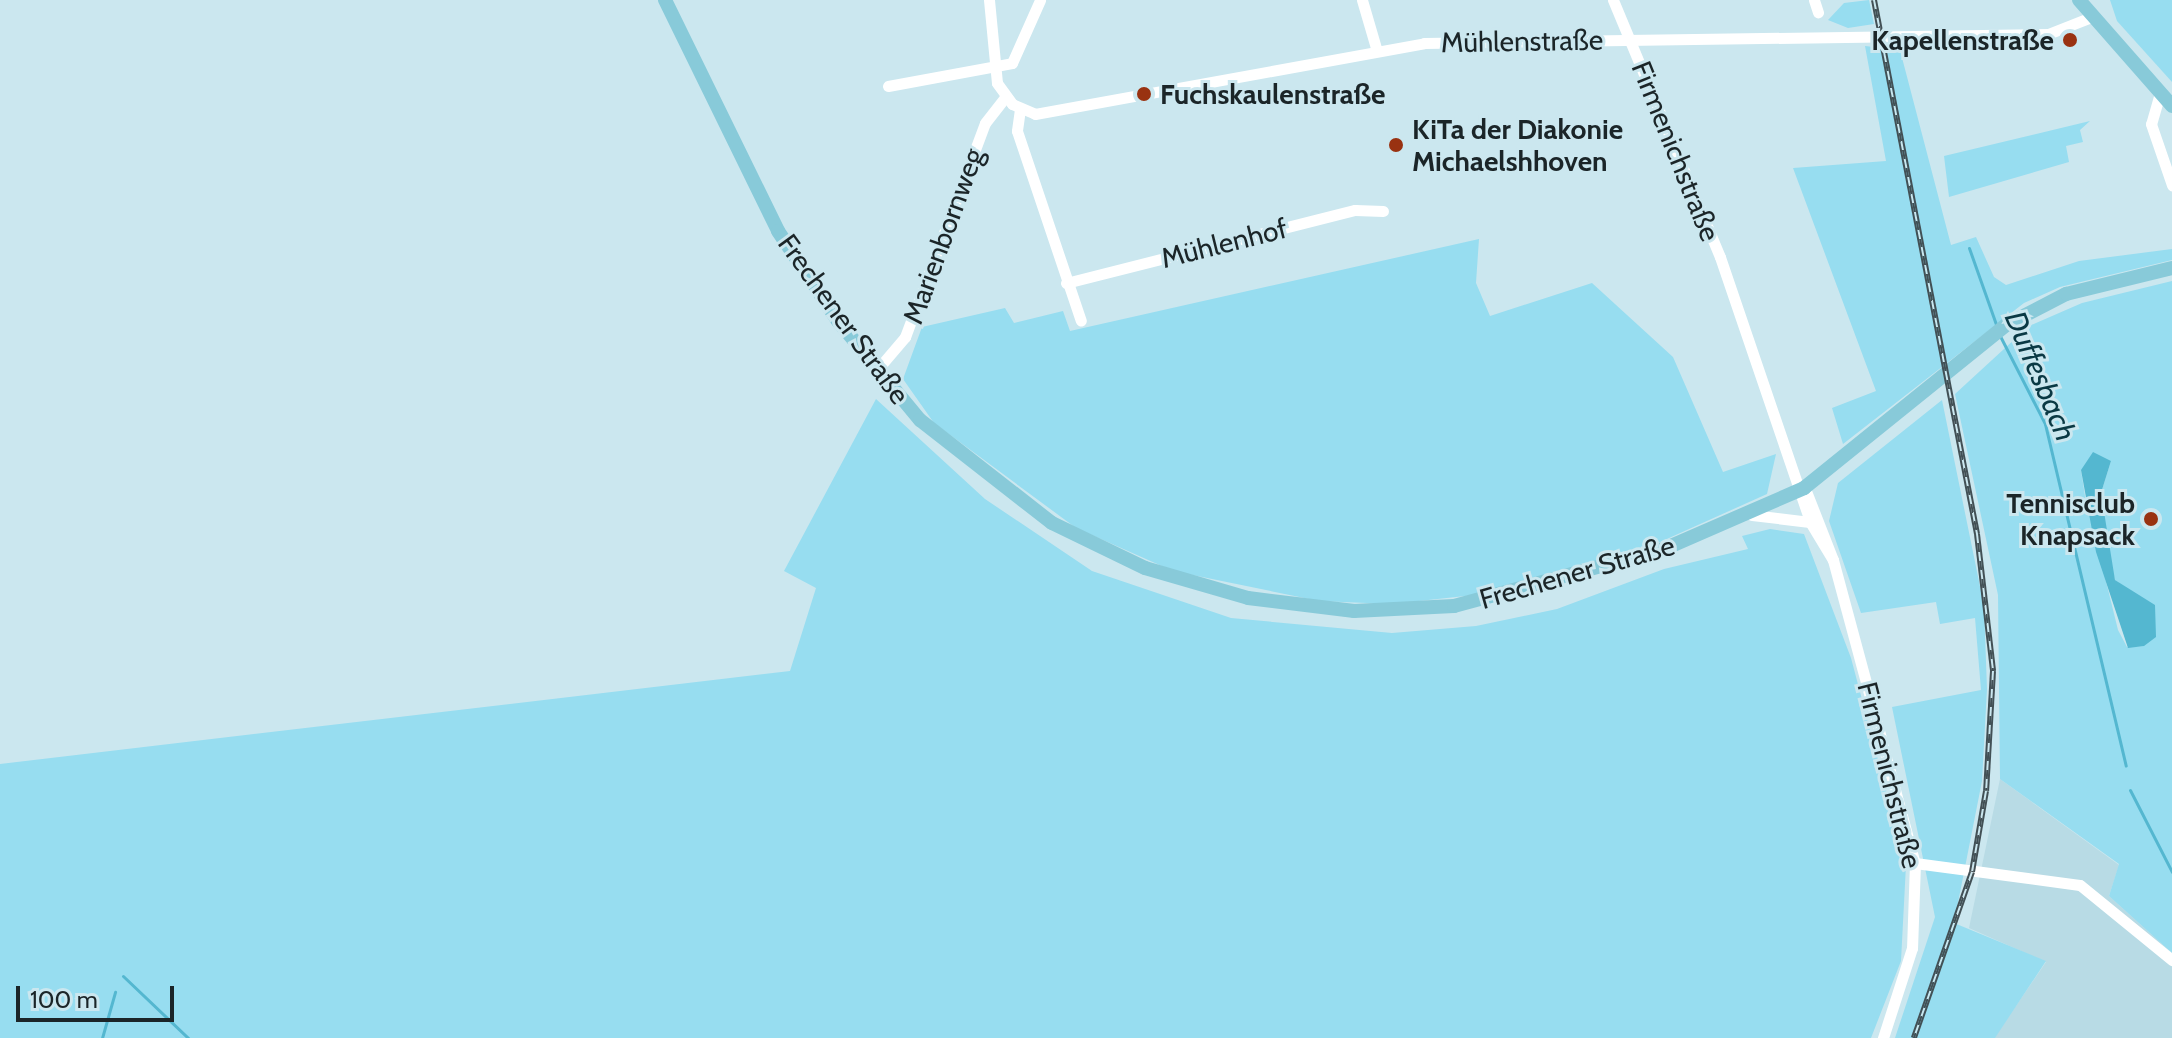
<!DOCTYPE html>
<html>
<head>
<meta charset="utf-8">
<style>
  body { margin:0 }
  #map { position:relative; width:2172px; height:1038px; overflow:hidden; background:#cbe7ef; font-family:Cabin,sans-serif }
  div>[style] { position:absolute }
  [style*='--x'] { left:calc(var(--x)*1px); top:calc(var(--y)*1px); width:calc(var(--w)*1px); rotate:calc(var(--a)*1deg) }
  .built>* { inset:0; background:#b8dbe5 }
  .green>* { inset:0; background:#97ddf0 }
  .water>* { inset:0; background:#54b7d0 }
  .stream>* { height:3px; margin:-1.5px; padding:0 1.5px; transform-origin:1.5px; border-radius:1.5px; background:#54b7d0 }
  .minor>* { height:11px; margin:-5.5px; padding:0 5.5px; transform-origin:5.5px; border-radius:5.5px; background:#fff }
  .major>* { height:14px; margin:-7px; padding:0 7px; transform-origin:7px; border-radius:7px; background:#88cad9 }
  .rail>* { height:6px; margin-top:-3px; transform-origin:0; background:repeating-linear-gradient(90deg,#cbe7ef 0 9px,#425055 0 18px); box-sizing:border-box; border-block:2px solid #425055 }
  .dots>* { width:22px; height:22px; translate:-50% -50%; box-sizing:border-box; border:4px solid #cbe7ef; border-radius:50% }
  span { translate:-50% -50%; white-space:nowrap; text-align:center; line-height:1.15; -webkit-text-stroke:6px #cbe7ef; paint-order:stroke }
  .poi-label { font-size:28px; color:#1b2528; font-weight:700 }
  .right { translate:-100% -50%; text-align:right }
  .left { translate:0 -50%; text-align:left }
  .street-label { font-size:28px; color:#1b2528 }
  .water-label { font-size:30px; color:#0a3944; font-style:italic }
  .scale { position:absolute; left:16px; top:986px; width:158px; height:36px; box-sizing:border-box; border:4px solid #1b2528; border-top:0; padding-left:10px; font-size:24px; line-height:28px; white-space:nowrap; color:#1b2528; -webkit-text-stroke:6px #cbe7ef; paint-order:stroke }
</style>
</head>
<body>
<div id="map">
  <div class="built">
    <div style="clip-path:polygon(2000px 779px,2119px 865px,2109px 896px,2172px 953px,2172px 1038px,1994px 1038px,2046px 962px,1969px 928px)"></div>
  </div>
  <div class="green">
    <div style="clip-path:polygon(1869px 0,1874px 24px,1848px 28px,1828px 20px,1844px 3px)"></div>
    <div style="clip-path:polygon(2110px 0,2172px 0,2172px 82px,2117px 21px)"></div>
    <div style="clip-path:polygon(1865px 46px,1900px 50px,1951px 245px,1976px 237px,1994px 277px,2006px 285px,2079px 261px,2172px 249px,2172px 260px,2060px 287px,2024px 303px,1843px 444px,1832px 408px,1876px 391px,1793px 168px,1886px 161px)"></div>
    <div style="clip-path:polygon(2090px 121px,2080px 130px,2083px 142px,2066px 146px,2069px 162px,1949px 197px,1944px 156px)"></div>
    <div style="clip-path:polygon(1479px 239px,1476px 283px,1490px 316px,1592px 283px,1673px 357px,1723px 472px,1776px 454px,1767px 494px,1649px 547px,1493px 593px,1391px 604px,1319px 601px,1173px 571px,1076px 528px,934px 423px,903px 379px,922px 327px,1005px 308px,1014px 323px,1063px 311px,1070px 331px)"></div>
    <div style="clip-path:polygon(evenodd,2172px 281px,2172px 953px,2109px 896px,2119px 864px,2000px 779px,1998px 595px,1955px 394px,2029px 326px,2082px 303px,2172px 281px,2111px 461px,2101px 493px,2106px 545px,2115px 580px,2139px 597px,2144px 646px,2127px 647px,2118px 630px,2085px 496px,2081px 470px,2111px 461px)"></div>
    <div style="clip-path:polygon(876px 399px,985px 499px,1092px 571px,1231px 618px,1392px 633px,1476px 626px,1557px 609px,1664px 569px,1748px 549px,1742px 536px,1770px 529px,1804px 534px,1851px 658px,1906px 865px,1901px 961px,1871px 1038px,0 1038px,0 764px,790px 671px,816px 588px,784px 571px)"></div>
    <div style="clip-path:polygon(1942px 400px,1984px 606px,1987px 689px,1982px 781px,1954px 923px,2046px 961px,1995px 1038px,1895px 1038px,1935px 917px,1892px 707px,1981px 690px,1975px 618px,1940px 624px,1936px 602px,1861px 613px,1829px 521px,1838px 483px)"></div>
  </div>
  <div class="water">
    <div style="clip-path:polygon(2093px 452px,2111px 461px,2101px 493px,2115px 580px,2155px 605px,2156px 637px,2144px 646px,2128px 648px,2096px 552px,2081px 470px)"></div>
  </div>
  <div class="stream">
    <div style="--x:1969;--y:248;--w:84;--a:70.5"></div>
    <div style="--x:1999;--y:334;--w:101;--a:62.9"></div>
    <div style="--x:2045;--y:424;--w:351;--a:76.7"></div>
    <div style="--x:2130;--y:790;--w:92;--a:62.9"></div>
    <div style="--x:123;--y:976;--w:90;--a:43.6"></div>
    <div style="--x:102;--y:1038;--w:48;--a:-74.2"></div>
  </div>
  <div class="minor">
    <div style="--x:989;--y:0;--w:83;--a:84.5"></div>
    <div style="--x:997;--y:83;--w:26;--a:54"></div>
    <div style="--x:1012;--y:104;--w:25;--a:23"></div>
    <div style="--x:1035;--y:114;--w:395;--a:-10.3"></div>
    <div style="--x:1424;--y:43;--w:624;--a:-0.83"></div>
    <div style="--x:2048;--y:34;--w:49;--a:-21.4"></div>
    <div style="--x:1362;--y:0;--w:50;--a:73.7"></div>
    <div style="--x:1613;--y:0;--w:278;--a:67.4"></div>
    <div style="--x:1720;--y:257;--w:280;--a:71.2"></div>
    <div style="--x:1810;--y:522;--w:44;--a:58.8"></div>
    <div style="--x:1814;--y:0;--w:13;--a:72"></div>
    <div style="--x:888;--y:86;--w:126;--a:-10.5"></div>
    <div style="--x:1012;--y:63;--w:69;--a:-66"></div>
    <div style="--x:2160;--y:93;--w:32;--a:106"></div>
    <div style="--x:2151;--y:124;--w:65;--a:71"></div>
    <div style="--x:1020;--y:109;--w:22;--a:98"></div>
    <div style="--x:1017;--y:131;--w:200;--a:71.4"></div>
    <div style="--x:1066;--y:283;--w:298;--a:-14.2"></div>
    <div style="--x:1355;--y:210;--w:28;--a:2"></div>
    <div style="--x:876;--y:371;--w:45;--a:-49.5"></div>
    <div style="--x:905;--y:337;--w:228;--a:-69.5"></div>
    <div style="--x:985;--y:123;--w:33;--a:-52"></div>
    <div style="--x:1806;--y:491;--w:74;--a:68.6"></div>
    <div style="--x:1833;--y:560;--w:314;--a:74.9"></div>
    <div style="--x:1915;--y:863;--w:85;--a:92"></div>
    <div style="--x:1912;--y:948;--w:95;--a:107.9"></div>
    <div style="--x:1752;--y:515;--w:58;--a:6.9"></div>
    <div style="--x:1915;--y:863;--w:166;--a:7.6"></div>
    <div style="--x:2080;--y:885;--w:119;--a:39.2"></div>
  </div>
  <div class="major">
    <div style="--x:665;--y:0;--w:257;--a:63.9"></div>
    <div style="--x:778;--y:231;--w:108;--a:56.3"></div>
    <div style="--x:838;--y:321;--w:129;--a:50.4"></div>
    <div style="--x:920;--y:420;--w:167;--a:38"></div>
    <div style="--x:1052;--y:523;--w:103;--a:25.8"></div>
    <div style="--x:1145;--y:568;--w:107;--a:16.2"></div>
    <div style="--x:1248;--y:598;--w:107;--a:7"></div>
    <div style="--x:1354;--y:611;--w:100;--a:-2.9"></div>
    <div style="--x:1454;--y:606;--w:218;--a:-15.2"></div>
    <div style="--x:1664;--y:549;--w:153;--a:-23.5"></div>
    <div style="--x:1804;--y:488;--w:260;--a:-38.9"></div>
    <div style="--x:2006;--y:325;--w:68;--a:-27.3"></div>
    <div style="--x:2066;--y:294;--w:109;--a:-13.8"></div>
    <div style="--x:2079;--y:0;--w:141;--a:48.7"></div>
  </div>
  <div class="rail">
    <div style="--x:1874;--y:0;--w:544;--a:79.08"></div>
    <div style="--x:1977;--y:534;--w:138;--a:83.3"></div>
    <div style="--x:1993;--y:671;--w:120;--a:93.3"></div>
    <div style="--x:1986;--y:791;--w:82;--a:99.8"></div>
    <div style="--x:1972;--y:872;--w:176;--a:109.3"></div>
  </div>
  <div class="dots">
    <div style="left:2070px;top:40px;background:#993211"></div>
    <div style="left:1144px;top:94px;background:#993211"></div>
    <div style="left:1396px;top:145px;background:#993211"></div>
    <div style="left:2151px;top:519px;background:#993211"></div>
  </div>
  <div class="poi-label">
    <span class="right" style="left:2054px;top:40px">Kapellenstraße</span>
    <span class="left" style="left:1160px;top:94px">Fuchskaulenstraße</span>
    <span class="left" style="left:1412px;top:145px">KiTa der Diakonie<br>Michaelshhoven</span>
    <span class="right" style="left:2135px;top:519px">Tennisclub<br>Knapsack</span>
  </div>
  <div class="street-label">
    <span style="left:1522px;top:41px;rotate:-1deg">Mühlenstraße</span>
    <span style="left:1676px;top:151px;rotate:68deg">Firmenichstraße</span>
    <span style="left:943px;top:236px;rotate:-70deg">Marienbornweg</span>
    <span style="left:1224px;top:243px;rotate:-14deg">Mühlenhof</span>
    <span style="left:844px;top:319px;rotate:54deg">Frechener Straße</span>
    <span style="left:1577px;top:572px;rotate:-16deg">Frechener Straße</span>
    <span style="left:1890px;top:775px;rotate:76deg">Firmenichstraße</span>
  </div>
  <div class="water-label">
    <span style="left:2040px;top:376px;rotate:67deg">Duffesbach</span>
  </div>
  <div class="scale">100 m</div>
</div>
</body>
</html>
